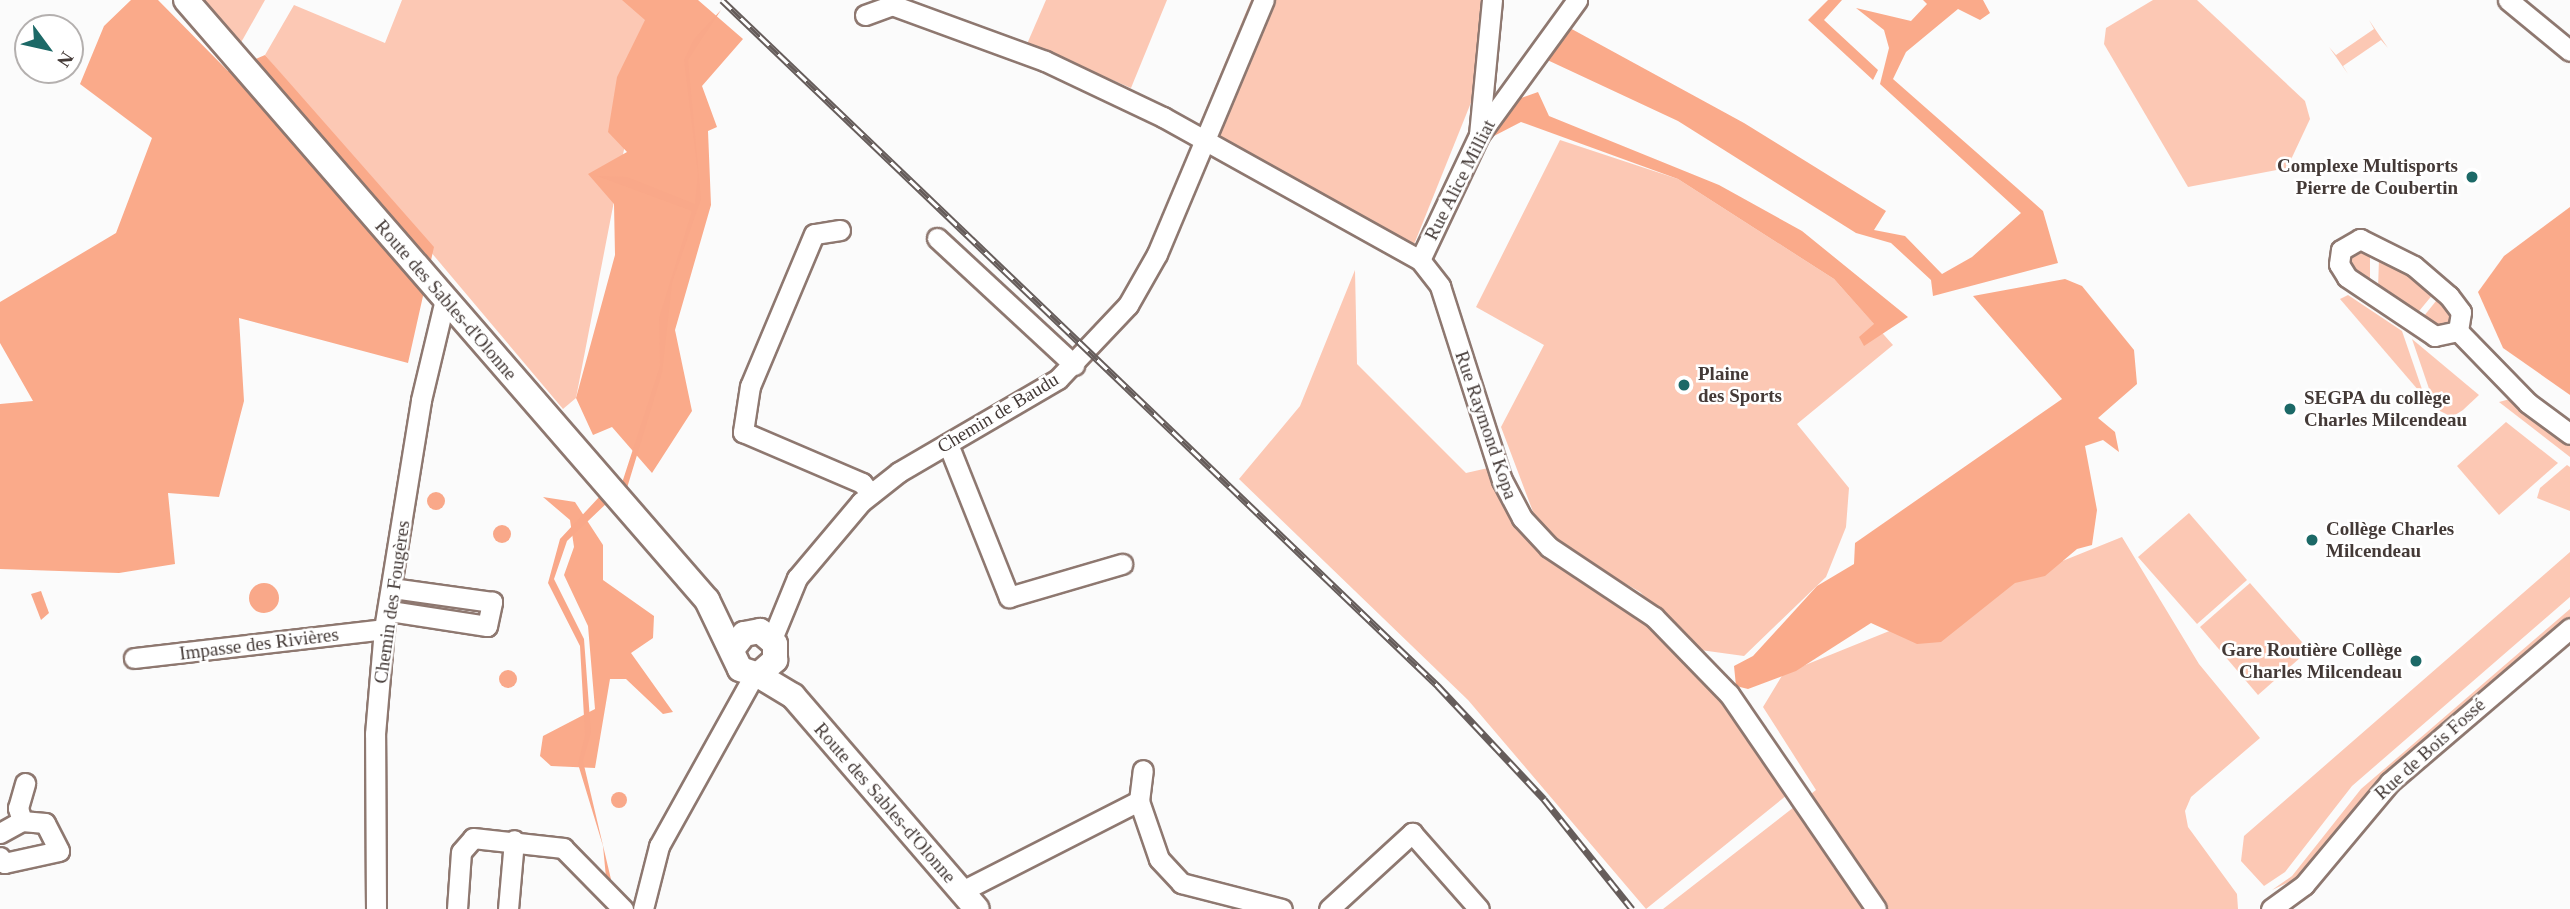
<!DOCTYPE html>
<html>
<head>
<meta charset="utf-8">
<style>
  body { margin:0 }
  #map { position:relative; width:2570px; height:909px; overflow:hidden; background:#fbfbfb; font-family:Georgia,serif }
  div>[style] { position:absolute }
  [style*='--x'] { left:calc(var(--x)*1px); top:calc(var(--y)*1px); width:calc(var(--w)*1px); rotate:calc(var(--a)*1deg) }
  .green>* { inset:0; background:#fcc8b4 }
  .forest>* { inset:0; background:#faaa8a }
  .water>* { inset:0; background:#f9a889 }
  .round { border-radius:50% }
  .roads { filter:drop-shadow(2px 0 #8e7870) drop-shadow(-2px 0 #8e7870) drop-shadow(0 2px #8e7870) drop-shadow(0 -2px #8e7870) }
  .minor>* { height:19px; margin:-9.5px; padding:0 9.5px; transform-origin:9.5px; border-radius:9.5px; background:#fff }
  .major>* { height:24px; margin:-12px; padding:0 12px; transform-origin:12px; border-radius:12px; background:#fff }
  .rail>* { height:7px; margin-top:-3.5px; transform-origin:0; background:repeating-linear-gradient(90deg,#fff 0 13px,#665d5b 0 26px); box-sizing:border-box; border-block:2px solid #665d5b }
  .dots>* { width:19px; height:19px; translate:-50% -50%; box-sizing:border-box; border:4px solid #fff; border-radius:50% }
  span { translate:-50% -50%; white-space:nowrap; text-align:center; line-height:1.15; -webkit-text-stroke:5px #fff; paint-order:stroke }
  .poi-label { font-size:19px; color:#443a37; font-weight:700 }
  .right { translate:-100% -50%; text-align:right }
  .left { translate:0 -50%; text-align:left }
  .street-label { font-size:19px; color:#443a37 }
  .north { position:absolute; left:14px; top:14px; width:70px; height:70px; box-sizing:border-box; background:#fff; border:2px solid #b4b0af; border-radius:50%; rotate:123deg; font-size:19px; font-weight:700; line-height:28px; text-align:center; color:#443a37 }
  .north::after { content:''; display:block; margin:auto; width:24px; height:32px; background:#1c6967; clip-path:polygon(50% 0,100% 100%,50% 72%,0 100%) }
</style>
</head>
<body>
<div id="map">
  <div class="green">
    <div style="clip-path:polygon(198px 0,265px 0,239px 46px)"></div>
    <div style="clip-path:polygon(402px 0,623px 0,649px 20px,576px 398px,563px 409px,265px 55px,294px 5px,385px 43px)"></div>
    <div style="clip-path:polygon(1046px 0,1167px 0,1131px 88px,1027px 44px)"></div>
    <div style="clip-path:polygon(1251px 0,1481px 0,1472px 100px,1413px 247px,1218px 143px,1200px 123px)"></div>
    <div style="clip-path:polygon(2153px 0,2197px 0,2305px 101px,2310px 119px,2287px 168px,2188px 187px,2104px 44px,2106px 28px)"></div>
    <div style="clip-path:polygon(2369px 20px,2388px 48px,2381px 40px,2343px 66px,2348px 74px,2329px 47px,2336px 55px,2374px 29px)"></div>
    <div style="clip-path:polygon(1560px 140px,1678px 179px,1834px 279px,1893px 345px,1797px 424px,1849px 488px,1846px 527px,1826px 577px,1744px 656px,1693px 649px,1640px 592px,1559px 546px,1538px 525px,1501px 427px,1544px 345px,1476px 307px)"></div>
    <div style="clip-path:polygon(2370px 247px,2370px 286px,2350px 272px,2345px 253px)"></div>
    <div style="clip-path:polygon(2379px 258px,2434px 293px,2415px 316px,2388px 290px,2378px 289px)"></div>
    <div style="clip-path:polygon(1355px 270px,1357px 364px,1466px 473px,1488px 468px,1505px 507px,1535px 545px,1623px 600px,1705px 677px,1792px 791px,1646px 909px,1468px 700px,1239px 479px,1300px 406px)"></div>
    <div style="clip-path:polygon(2348px 295px,2402px 331px,2425px 398px,2340px 299px)"></div>
    <div style="clip-path:polygon(2440px 296px,2456px 310px,2452px 330px,2420px 321px)"></div>
    <div style="clip-path:polygon(2412px 339px,2479px 395px,2463px 410px,2452px 417px,2436px 409px)"></div>
    <div style="clip-path:polygon(2510px 399px,2570px 445px,2570px 457px,2499px 402px)"></div>
    <div style="clip-path:polygon(2506px 422px,2558px 463px,2499px 515px,2457px 466px)"></div>
    <div style="clip-path:polygon(2567px 465px,2570px 467px,2570px 511px,2537px 498px,2540px 488px)"></div>
    <div style="clip-path:polygon(2189px 513px,2247px 580px,2197px 624px,2138px 557px)"></div>
    <div style="clip-path:polygon(2122px 537px,2199px 664px,2260px 738px,2191px 797px,2185px 811px,2188px 827px,2237px 894px,2238px 909px,1663px 909px,1816px 790px,1763px 707px,1783px 674px)"></div>
    <div style="clip-path:polygon(2570px 552px,2570px 597px,2352px 786px,2285px 872px,2264px 886px,2241px 861px,2244px 836px)"></div>
    <div style="clip-path:polygon(2250px 583px,2309px 650px,2258px 695px,2200px 627px)"></div>
    <div style="clip-path:polygon(2570px 609px,2570px 620px,2370px 791px,2304px 875px,2272px 890px,2292px 876px,2361px 789px)"></div>
  </div>
  <div class="forest">
    <div style="clip-path:polygon(131px 0,158px 0,228px 71px,265px 55px,434px 247px,408px 363px,239px 318px,244px 401px,219px 497px,168px 493px,175px 564px,119px 573px,0 569px,0 404px,33px 401px,0 343px,0 302px,116px 233px,152px 138px,80px 84px,104px 26px)"></div>
    <div style="clip-path:polygon(622px 0,698px 0,743px 39px,702px 86px,717px 127px,708px 131px,711px 205px,675px 330px,692px 411px,652px 473px,612px 427px,593px 435px,576px 398px,615px 255px,614px 204px,588px 174px,627px 152px,608px 132px,617px 77px,645px 20px)"></div>
    <div style="clip-path:polygon(1828px 0,1842px 0,1824px 20px,1878px 70px,1873px 80px,1808px 20px)"></div>
    <div style="clip-path:polygon(1923px 0,1983px 0,1990px 13px,1980px 20px,1958px 9px,1906px 52px,1893px 79px,2043px 211px,2058px 263px,1933px 296px,1931px 280px,1891px 243px,1856px 233px,1678px 121px,1543px 58px,1568px 27px,1744px 123px,1886px 211px,1874px 230px,1905px 236px,1942px 274px,1972px 257px,2021px 213px,1880px 84px,1889px 48px,1884px 30px,1856px 8px,1911px 21px,1927px 4px)"></div>
    <div style="clip-path:polygon(1538px 92px,1549px 116px,1719px 185px,1802px 231px,1908px 317px,1864px 346px,1859px 337px,1874px 324px,1834px 279px,1678px 179px,1521px 122px,1492px 137px,1521px 98px)"></div>
    <div style="clip-path:polygon(2570px 207px,2570px 395px,2503px 348px,2478px 292px,2504px 256px)"></div>
    <div style="clip-path:polygon(2065px 279px,2082px 286px,2134px 350px,2137px 384px,2098px 418px,2115px 432px,2119px 452px,2103px 440px,2085px 446px,2097px 510px,2092px 545px,2077px 549px,2045px 576px,2015px 583px,1941px 642px,1917px 644px,1871px 623px,1796px 671px,1748px 689px,1736px 686px,1734px 666px,1753px 656px,1817px 586px,1854px 564px,1855px 543px,2062px 399px,1973px 296px)"></div>
    <div style="clip-path:polygon(543px 497px,575px 502px,603px 545px,603px 580px,654px 616px,653px 638px,631px 653px,673px 712px,663px 714px,626px 679px,610px 679px,595px 768px,551px 766px,540px 756px,543px 736px,595px 709px,588px 626px,564px 575px,574px 547px,570px 520px)"></div>
  </div>
  <div class="water">
    <div style="clip-path:polygon(721px 10px,688px 60px,701px 199px,672px 283px,662px 373px,627px 488px,622px 483px,660px 366px,659px 318px,692px 211px,597px 176px,627px 177px,695px 204px,698px 174px,684px 60px,694px 39px)"></div>
    <div class="round" style="left:427px;top:492px;width:18px;height:18px"></div>
    <div style="clip-path:polygon(601px 495px,608px 502px,567px 541px,554px 579px,584px 639px,591px 733px,583px 761px,614px 892px,607px 888px,603px 846px,578px 764px,585px 735px,580px 646px,548px 583px,560px 539px)"></div>
    <div class="round" style="left:493px;top:525px;width:18px;height:18px"></div>
    <div class="round" style="left:249px;top:583px;width:30px;height:30px"></div>
    <div style="clip-path:polygon(41px 591px,49px 613px,41px 620px,31px 594px)"></div>
    <div class="round" style="left:499px;top:670px;width:18px;height:18px"></div>
    <div class="round" style="left:611px;top:792px;width:16px;height:16px"></div>
  </div>
  <div class="roads">
    <div class="minor">
      <div style="--x:2508;--y:0;--w:80;--a:39.4"></div>
      <div style="--x:865;--y:15;--w:29;--a:-20"></div>
      <div style="--x:892;--y:5;--w:163;--a:20.1"></div>
      <div style="--x:1045;--y:61;--w:131;--a:25.4"></div>
      <div style="--x:1163;--y:117;--w:294;--a:29.1"></div>
      <div style="--x:1420;--y:260;--w:33;--a:52"></div>
      <div style="--x:1440;--y:286;--w:204;--a:72.3"></div>
      <div style="--x:1502;--y:480;--w:43;--a:62.2"></div>
      <div style="--x:1522;--y:518;--w:40;--a:47"></div>
      <div style="--x:1549;--y:547;--w:126;--a:33.7"></div>
      <div style="--x:1654;--y:617;--w:107;--a:45.8"></div>
      <div style="--x:1729;--y:694;--w:260;--a:55.6"></div>
      <div style="--x:1479;--y:135;--w:136;--a:-84.5"></div>
      <div style="--x:840;--y:230;--w:26;--a:171"></div>
      <div style="--x:814;--y:234;--w:165;--a:112.8"></div>
      <div style="--x:750;--y:386;--w:47;--a:98.7"></div>
      <div style="--x:743;--y:432;--w:129;--a:23.2"></div>
      <div style="--x:862;--y:483;--w:14;--a:51"></div>
      <div style="--x:937;--y:238;--w:187;--a:42.8"></div>
      <div style="--x:2360;--y:239;--w:60;--a:26.6"></div>
      <div style="--x:2414;--y:266;--w:46;--a:40.6"></div>
      <div style="--x:2449;--y:296;--w:20;--a:53"></div>
      <div style="--x:2461;--y:312;--w:19;--a:99"></div>
      <div style="--x:2458;--y:331;--w:24;--a:168"></div>
      <div style="--x:2435;--y:336;--w:106;--a:-146.2"></div>
      <div style="--x:2347;--y:277;--w:15;--a:-122"></div>
      <div style="--x:2339;--y:264;--w:14;--a:-82"></div>
      <div style="--x:2341;--y:250;--w:22;--a:-30"></div>
      <div style="--x:1420;--y:260;--w:138;--a:-64.7"></div>
      <div style="--x:1479;--y:135;--w:167;--a:-54"></div>
      <div style="--x:2458;--y:331;--w:100;--a:45.8"></div>
      <div style="--x:2528;--y:403;--w:52;--a:36.4"></div>
      <div style="--x:948;--y:444;--w:165;--a:68.3"></div>
      <div style="--x:1009;--y:597;--w:118;--a:-16.3"></div>
      <div style="--x:390;--y:611;--w:98;--a:8.8"></div>
      <div style="--x:487;--y:626;--w:25;--a:-78"></div>
      <div style="--x:492;--y:602;--w:100;--a:-172"></div>
      <div style="--x:772;--y:639;--w:66;--a:-67.7"></div>
      <div style="--x:797;--y:578;--w:99;--a:-49.9"></div>
      <div style="--x:861;--y:502;--w:48;--a:-38.3"></div>
      <div style="--x:899;--y:472;--w:184;--a:-30.3"></div>
      <div style="--x:1058;--y:379;--w:102;--a:-46.6"></div>
      <div style="--x:1128;--y:305;--w:59;--a:-60.4"></div>
      <div style="--x:1157;--y:254;--w:276;--a:-67.2"></div>
      <div style="--x:134;--y:658;--w:252;--a:-6.6"></div>
      <div style="--x:1139;--y:801;--w:31;--a:-83"></div>
      <div style="--x:22;--y:821;--w:14;--a:-107"></div>
      <div style="--x:18;--y:808;--w:26;--a:-74"></div>
      <div style="--x:0;--y:833;--w:25;--a:-29"></div>
      <div style="--x:22;--y:821;--w:23;--a:5"></div>
      <div style="--x:45;--y:823;--w:31;--a:63"></div>
      <div style="--x:59;--y:851;--w:56;--a:167.7"></div>
      <div style="--x:4;--y:863;--w:7;--a:-124"></div>
      <div style="--x:962;--y:891;--w:199;--a:-27"></div>
      <div style="--x:1139;--y:801;--w:61;--a:71"></div>
      <div style="--x:1159;--y:859;--w:33;--a:47"></div>
      <div style="--x:1181;--y:883;--w:104;--a:14.4"></div>
      <div style="--x:376;--y:909;--w:175;--a:-90.3"></div>
      <div style="--x:375;--y:734;--w:105;--a:-85.1"></div>
      <div style="--x:384;--y:629;--w:232;--a:-80.8"></div>
      <div style="--x:421;--y:400;--w:104;--a:-76.6"></div>
      <div style="--x:457;--y:909;--w:57;--a:-86"></div>
      <div style="--x:461;--y:852;--w:18;--a:-49"></div>
      <div style="--x:473;--y:838;--w:91;--a:6.3"></div>
      <div style="--x:563;--y:848;--w:86;--a:45.5"></div>
      <div style="--x:508;--y:909;--w:69;--a:-85"></div>
      <div style="--x:643;--y:909;--w:65;--a:-75.7"></div>
      <div style="--x:659;--y:846;--w:196;--a:-60.9"></div>
      <div style="--x:1329;--y:909;--w:113;--a:-42.5"></div>
      <div style="--x:1412;--y:833;--w:101;--a:48.6"></div>
      <div style="--x:2271;--y:909;--w:41;--a:-36"></div>
      <div style="--x:2304;--y:885;--w:134;--a:-50.1"></div>
      <div style="--x:2390;--y:782;--w:237;--a:-40.5"></div>
    </div>
    <div class="major">
      <div style="--x:186;--y:0;--w:795;--a:49.03"></div>
      <div style="--x:707;--y:600;--w:76;--a:64.4"></div>
      <div style="--x:740;--y:669;--w:19;--a:18"></div>
      <div style="--x:758;--y:675;--w:23;--a:-41"></div>
      <div style="--x:775;--y:660;--w:16;--a:-90"></div>
      <div style="--x:775;--y:644;--w:20;--a:-139"></div>
      <div style="--x:760;--y:631;--w:16;--a:169"></div>
      <div style="--x:744;--y:634;--w:18;--a:128"></div>
      <div style="--x:758;--y:675;--w:41;--a:31"></div>
      <div style="--x:793;--y:696;--w:281;--a:49.2"></div>
    </div>
  </div>
  <div class="rail">
    <div style="--x:722;--y:0;--w:992;--a:43.77"></div>
    <div style="--x:1438;--y:686;--w:155;--a:46.8"></div>
    <div style="--x:1544;--y:799;--w:141;--a:51.3"></div>
  </div>
  <div class="dots">
    <div style="left:2472px;top:177px;background:#1c6967"></div>
    <div style="left:1684px;top:385px;background:#1c6967"></div>
    <div style="left:2290px;top:409px;background:#1c6967"></div>
    <div style="left:2312px;top:540px;background:#1c6967"></div>
    <div style="left:2416px;top:661px;background:#1c6967"></div>
  </div>
  <div class="poi-label">
    <span class="right" style="left:2458px;top:177px">Complexe Multisports<br>Pierre de Coubertin</span>
    <span class="left" style="left:1698px;top:385px">Plaine<br>des Sports</span>
    <span class="left" style="left:2304px;top:409px">SEGPA du collège<br>Charles Milcendeau</span>
    <span class="left" style="left:2326px;top:540px">Collège Charles<br>Milcendeau</span>
    <span class="right" style="left:2402px;top:661px">Gare Routière Collège<br>Charles Milcendeau</span>
  </div>
  <div class="street-label">
    <span style="left:1460px;top:180px;rotate:-63deg">Rue Alice Milliat</span>
    <span style="left:446px;top:300px;rotate:49deg">Route des Sables-d'Olonne</span>
    <span style="left:998px;top:413px;rotate:-31deg">Chemin de Baudu</span>
    <span style="left:1486px;top:425px;rotate:71deg">Rue Raymond Kopa</span>
    <span style="left:392px;top:602px;rotate:-82deg">Chemin des Fougères</span>
    <span style="left:259px;top:644px;rotate:-7deg">Impasse des Rivières</span>
    <span style="left:2430px;top:749px;rotate:-42deg">Rue de Bois Fossé</span>
    <span style="left:885px;top:803px;rotate:49deg">Route des Sables-d'Olonne</span>
  </div>
  <div class="north">N</div>
</div>
</body>
</html>
